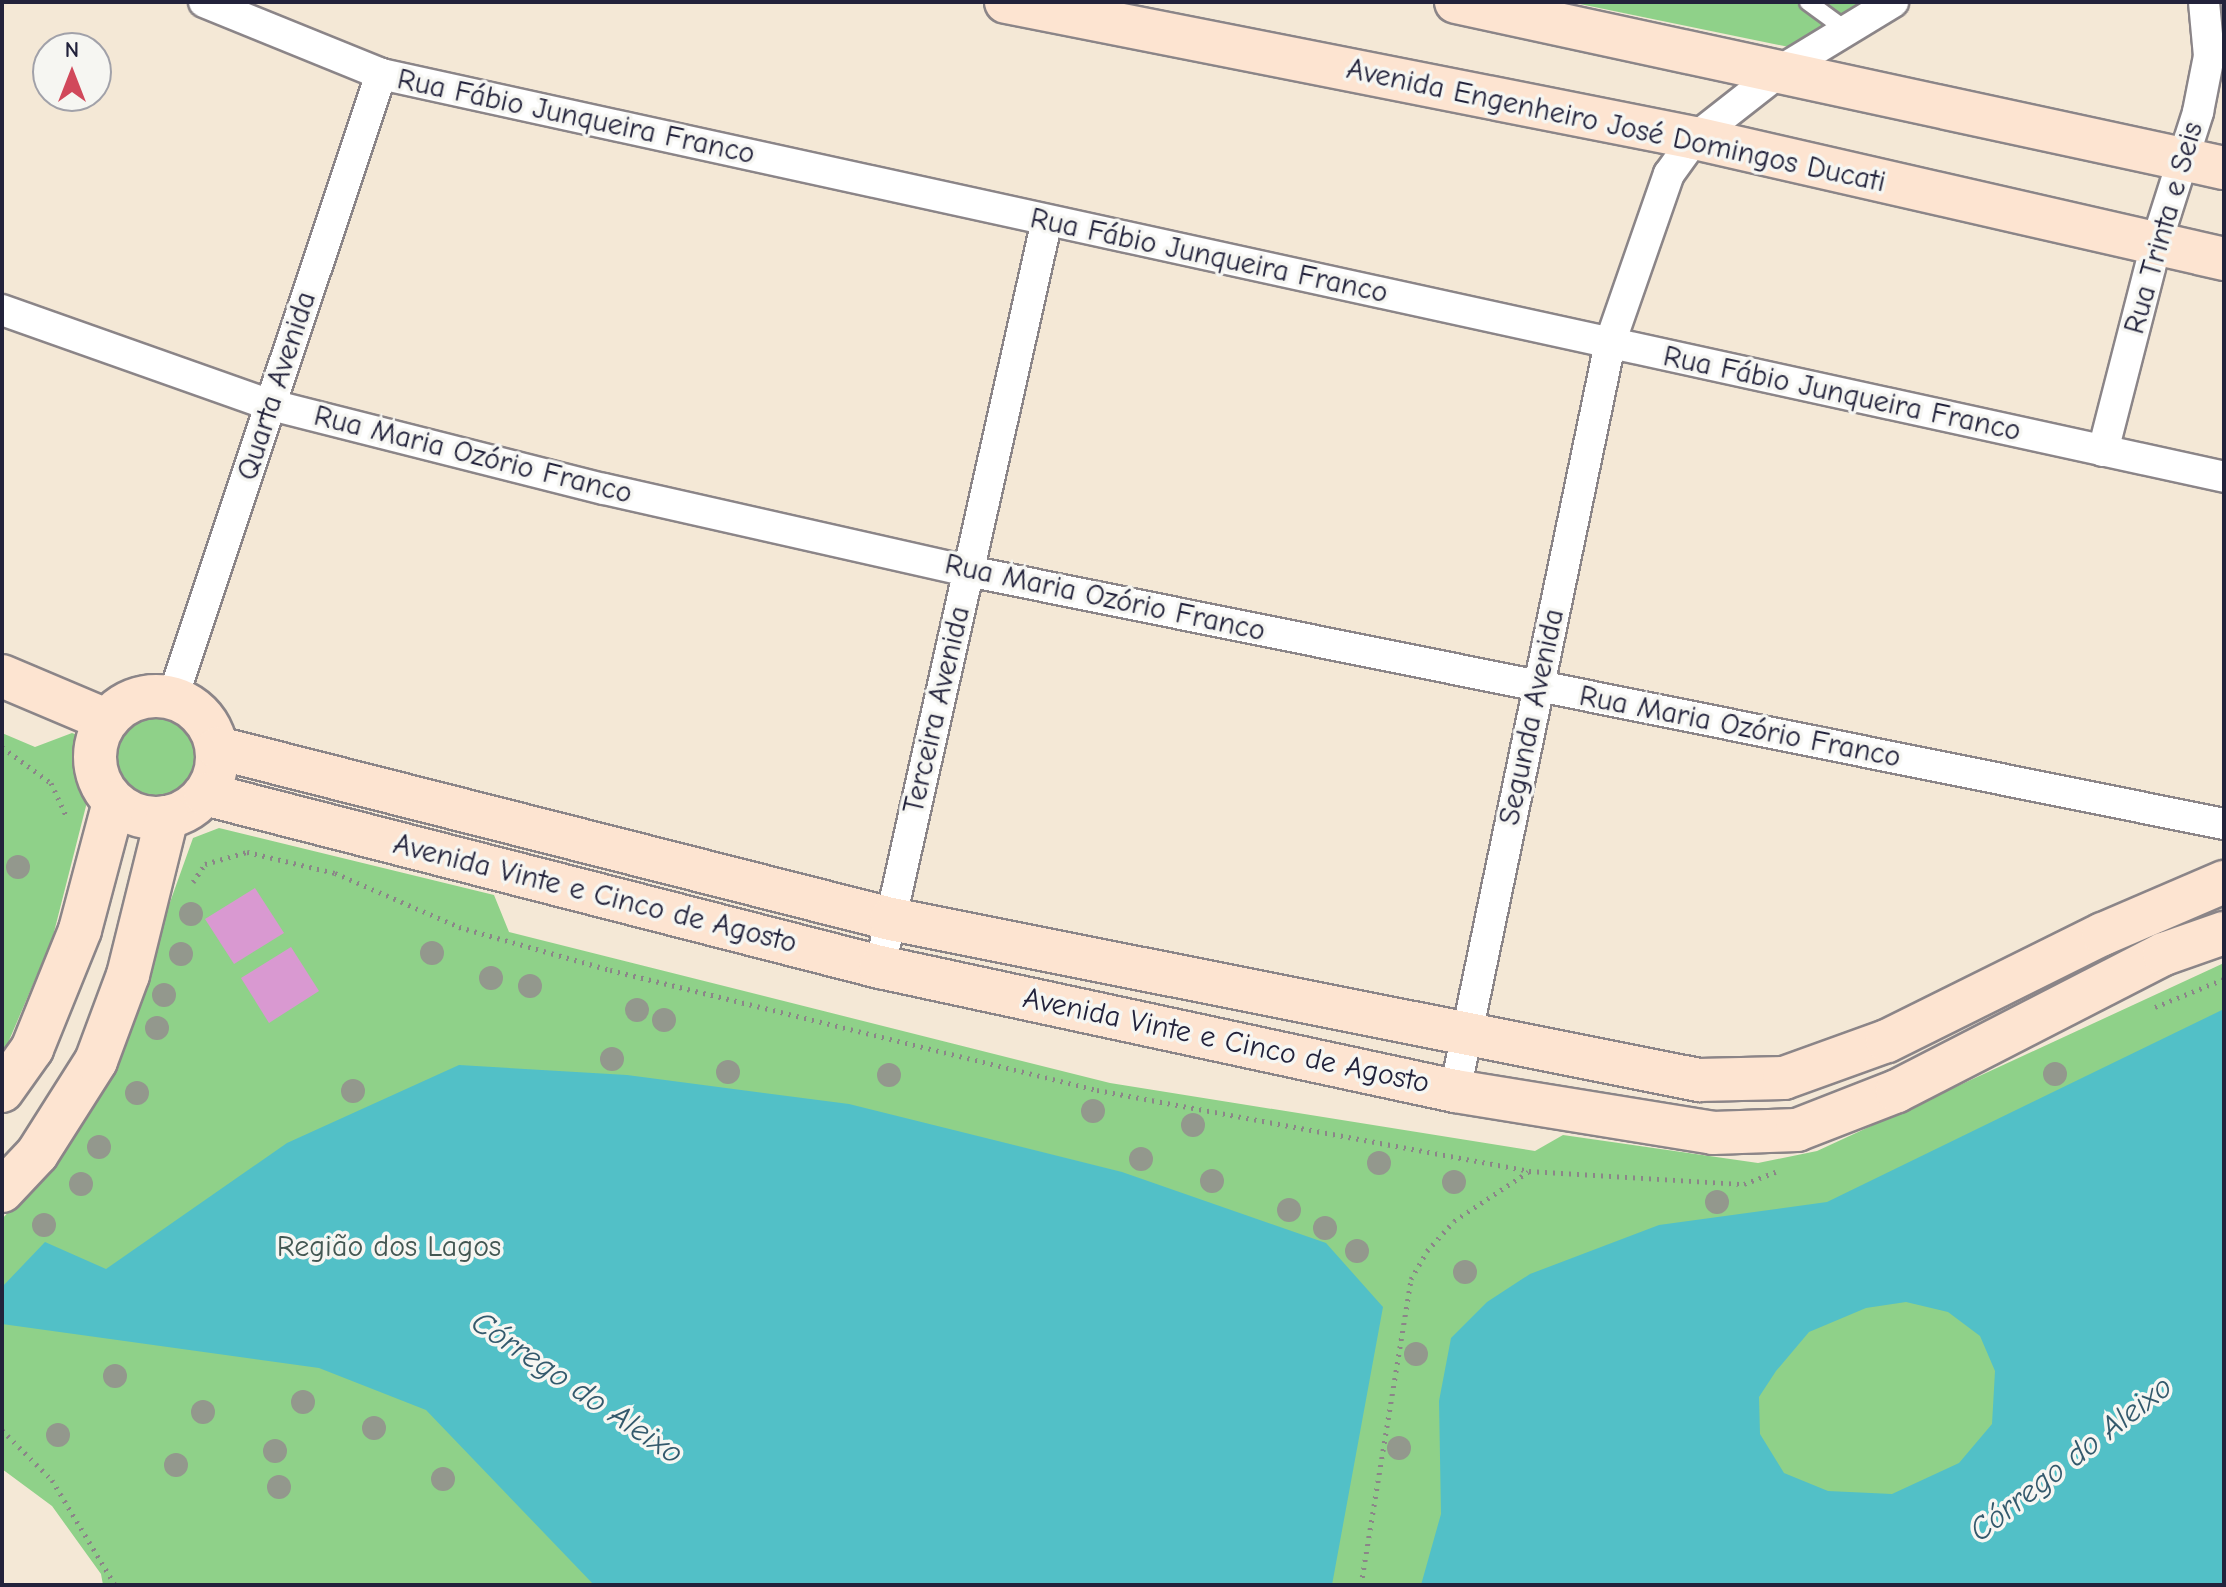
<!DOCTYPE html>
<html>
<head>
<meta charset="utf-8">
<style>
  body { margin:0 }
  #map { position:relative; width:2226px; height:1587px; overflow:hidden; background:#f4e8d6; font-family:"Comic Neue",sans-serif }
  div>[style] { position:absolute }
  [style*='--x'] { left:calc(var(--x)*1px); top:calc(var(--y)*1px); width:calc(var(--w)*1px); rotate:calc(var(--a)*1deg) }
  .green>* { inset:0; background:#8fd189 }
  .round { border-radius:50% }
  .water>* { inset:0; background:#52c0c7 }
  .building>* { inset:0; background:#d999d1 }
  .path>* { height:5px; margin-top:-2.5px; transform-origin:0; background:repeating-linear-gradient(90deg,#8b8588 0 2px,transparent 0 8px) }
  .roads { filter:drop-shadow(2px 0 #8b8588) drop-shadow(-2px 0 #8b8588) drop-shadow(0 2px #8b8588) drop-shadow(0 -2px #8b8588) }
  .lane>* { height:16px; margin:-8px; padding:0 8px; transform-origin:8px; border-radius:8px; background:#fff }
  .street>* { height:30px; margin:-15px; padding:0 15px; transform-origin:15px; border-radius:15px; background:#fff }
  .secondary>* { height:42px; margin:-21px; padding:0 21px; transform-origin:21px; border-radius:21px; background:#fde4d1 }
  .secondary>.ring { margin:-21px; padding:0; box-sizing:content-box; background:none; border:42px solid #fde4d1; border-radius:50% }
  .trees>* { width:24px; height:24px; margin:-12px; border-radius:50%; background:#93988d }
  span { translate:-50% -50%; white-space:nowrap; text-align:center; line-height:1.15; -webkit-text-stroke:7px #f6f6f2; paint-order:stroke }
  .street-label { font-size:30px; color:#22223b }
  .park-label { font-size:30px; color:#435752 }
  .water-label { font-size:32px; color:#33596c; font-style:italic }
  .frame { position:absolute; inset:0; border:4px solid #22223b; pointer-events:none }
  .north { position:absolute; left:32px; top:32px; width:80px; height:80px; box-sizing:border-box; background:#f6f6f2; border:2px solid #a1a1a9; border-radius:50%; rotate:0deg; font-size:22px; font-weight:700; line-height:32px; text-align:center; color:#22223b }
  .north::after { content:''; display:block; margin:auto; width:28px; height:36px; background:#d1495b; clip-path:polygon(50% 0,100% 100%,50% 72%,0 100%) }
</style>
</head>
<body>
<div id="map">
  <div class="green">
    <div style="clip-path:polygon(1570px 2px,1870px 2px,1794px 48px)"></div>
    <div class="round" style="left:114px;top:713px;width:88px;height:88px"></div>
    <div style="clip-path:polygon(2px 733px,35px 747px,72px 733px,83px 737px,86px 806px,52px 940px,2px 1057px)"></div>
    <div style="clip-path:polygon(219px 828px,494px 895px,509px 932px,1110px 1083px,1535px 1151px,1563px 1135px,1758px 1163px,1817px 1151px,2224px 963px,2224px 1585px,103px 1585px,101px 1574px,52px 1506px,2px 1469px,2px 1219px,46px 1171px,125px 1028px,193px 838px)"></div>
  </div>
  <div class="water">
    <div style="clip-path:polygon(evenodd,2224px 1009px,2224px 1585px,1421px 1585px,1441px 1514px,1439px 1401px,1451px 1338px,1487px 1302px,1530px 1274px,1659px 1225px,1827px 1202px,2224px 1009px,1906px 1302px,1948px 1312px,1980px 1336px,1995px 1371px,1992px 1424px,1959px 1463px,1892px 1494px,1828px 1491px,1784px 1473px,1760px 1434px,1759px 1397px,1776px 1371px,1809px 1332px,1866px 1308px,1906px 1302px)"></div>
    <div style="clip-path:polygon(459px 1065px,627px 1075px,849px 1104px,1122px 1172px,1326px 1243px,1383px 1307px,1332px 1585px,594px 1585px,426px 1410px,319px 1368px,2px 1324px,2px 1287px,45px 1242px,106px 1269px,287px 1143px)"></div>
  </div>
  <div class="building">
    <div style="clip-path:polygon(255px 888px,284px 933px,234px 964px,205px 919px)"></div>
    <div style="clip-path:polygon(291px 947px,319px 991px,269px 1023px,241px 978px)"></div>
  </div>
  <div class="path">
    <div style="--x:2;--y:747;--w:61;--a:36.3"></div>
    <div style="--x:51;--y:783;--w:38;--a:65"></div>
    <div style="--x:193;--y:882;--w:22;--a:-56"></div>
    <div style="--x:205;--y:864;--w:44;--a:-15.9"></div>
    <div style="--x:247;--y:852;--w:90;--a:13.4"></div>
    <div style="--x:335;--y:873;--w:135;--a:23.5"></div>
    <div style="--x:459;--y:927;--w:157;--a:15.9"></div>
    <div style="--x:610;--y:970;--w:502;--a:13.84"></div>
    <div style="--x:1097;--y:1090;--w:440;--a:10.6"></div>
    <div style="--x:1529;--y:1171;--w:215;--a:3.5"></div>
    <div style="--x:1744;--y:1184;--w:34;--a:-21"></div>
    <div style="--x:2155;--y:1007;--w:74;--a:-22.1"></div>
    <div style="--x:2;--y:1430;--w:71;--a:45"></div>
    <div style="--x:52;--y:1480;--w:122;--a:59"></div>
    <div style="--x:1361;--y:1585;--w:310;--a:-80.7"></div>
    <div style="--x:1411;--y:1279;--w:32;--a:-60"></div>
    <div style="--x:1427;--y:1251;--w:40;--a:-48"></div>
    <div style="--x:1454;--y:1221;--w:89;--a:-33.5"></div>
  </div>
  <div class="roads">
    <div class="lane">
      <div style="--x:1808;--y:2;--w:51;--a:36.2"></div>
    </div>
    <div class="street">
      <div style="--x:204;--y:2;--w:191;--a:22.1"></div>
      <div style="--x:381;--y:74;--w:1887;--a:12.33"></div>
      <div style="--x:2;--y:310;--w:285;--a:19.5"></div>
      <div style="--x:271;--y:405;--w:343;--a:14.2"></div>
      <div style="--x:604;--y:489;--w:373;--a:12.7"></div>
      <div style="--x:968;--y:571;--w:1281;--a:11.39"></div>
      <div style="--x:2103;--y:451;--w:214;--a:-75.6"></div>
      <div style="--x:2156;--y:244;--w:139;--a:-72.3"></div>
      <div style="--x:2198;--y:112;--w:57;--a:-78.9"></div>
      <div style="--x:2209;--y:56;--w:54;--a:-95.3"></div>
      <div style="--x:173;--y:697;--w:657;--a:-71.54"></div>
      <div style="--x:880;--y:967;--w:765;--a:-77.4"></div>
      <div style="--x:1455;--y:1091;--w:764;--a:-78.29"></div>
      <div style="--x:1610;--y:343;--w:179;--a:-70.8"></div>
      <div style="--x:1669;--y:174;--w:44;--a:-54.2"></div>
      <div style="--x:1695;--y:138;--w:112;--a:-38.1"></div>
      <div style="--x:1783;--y:69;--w:129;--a:-31.3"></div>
    </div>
    <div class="secondary">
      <div style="--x:1006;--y:2;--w:702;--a:11.17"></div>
      <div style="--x:1695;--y:138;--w:543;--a:12.88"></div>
      <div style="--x:1456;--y:2;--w:786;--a:12.2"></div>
      <div style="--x:2;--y:676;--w:113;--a:22.9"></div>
      <div class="ring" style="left:95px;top:696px;width:80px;height:80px"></div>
      <div style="--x:218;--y:748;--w:694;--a:14.26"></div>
      <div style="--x:891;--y:919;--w:824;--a:11.27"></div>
      <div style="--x:1699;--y:1080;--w:85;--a:-1.3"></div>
      <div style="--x:1784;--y:1078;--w:109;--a:-19.8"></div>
      <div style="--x:1887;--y:1041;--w:241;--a:-26.4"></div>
      <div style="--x:2103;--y:934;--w:132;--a:-23.3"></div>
      <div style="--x:205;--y:794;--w:697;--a:14.38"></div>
      <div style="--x:880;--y:967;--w:588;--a:12.17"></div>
      <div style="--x:1455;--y:1091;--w:261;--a:9.2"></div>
      <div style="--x:1713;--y:1133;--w:84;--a:-2"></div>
      <div style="--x:1797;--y:1130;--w:107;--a:-21.3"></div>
      <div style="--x:1897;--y:1091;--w:300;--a:-27.2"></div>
      <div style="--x:2164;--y:954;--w:64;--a:-19.3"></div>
      <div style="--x:2;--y:1091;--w:52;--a:-54.5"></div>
      <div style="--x:32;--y:1049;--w:128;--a:-68"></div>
      <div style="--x:80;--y:930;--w:132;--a:-75.1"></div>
      <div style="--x:2;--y:1191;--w:51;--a:-46.6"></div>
      <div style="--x:37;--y:1154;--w:110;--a:-57.6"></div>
      <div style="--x:96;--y:1061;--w:92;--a:-69.6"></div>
      <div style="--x:128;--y:975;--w:163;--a:-76.1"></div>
    </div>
  </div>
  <div class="trees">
    <div style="left:18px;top:867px"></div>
    <div style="left:191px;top:914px"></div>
    <div style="left:432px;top:953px"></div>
    <div style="left:181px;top:954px"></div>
    <div style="left:491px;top:978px"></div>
    <div style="left:530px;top:986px"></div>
    <div style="left:164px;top:995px"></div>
    <div style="left:637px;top:1010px"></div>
    <div style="left:664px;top:1020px"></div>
    <div style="left:157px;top:1028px"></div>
    <div style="left:612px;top:1059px"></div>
    <div style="left:728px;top:1072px"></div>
    <div style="left:2055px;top:1074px"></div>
    <div style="left:889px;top:1075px"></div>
    <div style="left:353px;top:1091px"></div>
    <div style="left:137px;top:1093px"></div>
    <div style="left:1093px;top:1111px"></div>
    <div style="left:1193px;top:1125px"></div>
    <div style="left:99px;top:1147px"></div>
    <div style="left:1141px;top:1159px"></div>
    <div style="left:1379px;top:1163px"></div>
    <div style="left:1212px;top:1181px"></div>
    <div style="left:1454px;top:1182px"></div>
    <div style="left:81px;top:1184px"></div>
    <div style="left:1717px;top:1202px"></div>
    <div style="left:1289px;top:1210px"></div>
    <div style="left:44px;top:1225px"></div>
    <div style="left:1325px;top:1228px"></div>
    <div style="left:1357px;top:1251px"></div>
    <div style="left:1465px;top:1272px"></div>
    <div style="left:1416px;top:1354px"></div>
    <div style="left:115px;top:1376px"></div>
    <div style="left:303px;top:1402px"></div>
    <div style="left:203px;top:1412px"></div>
    <div style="left:374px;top:1428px"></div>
    <div style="left:58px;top:1435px"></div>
    <div style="left:1399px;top:1448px"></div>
    <div style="left:275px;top:1451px"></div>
    <div style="left:176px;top:1465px"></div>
    <div style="left:443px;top:1479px"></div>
    <div style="left:279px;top:1487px"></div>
  </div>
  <div class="street-label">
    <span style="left:576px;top:117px;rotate:12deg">Rua Fábio Junqueira Franco</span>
    <span style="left:1616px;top:126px;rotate:12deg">Avenida Engenheiro José Domingos Ducati</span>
    <span style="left:2164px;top:228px;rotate:-74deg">Rua Trinta e Seis</span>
    <span style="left:1209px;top:256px;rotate:12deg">Rua Fábio Junqueira Franco</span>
    <span style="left:277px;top:386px;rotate:-72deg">Quarta Avenida</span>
    <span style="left:1842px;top:394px;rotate:12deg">Rua Fábio Junqueira Franco</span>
    <span style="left:473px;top:455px;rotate:14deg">Rua Maria Ozório Franco</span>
    <span style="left:1105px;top:598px;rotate:12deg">Rua Maria Ozório Franco</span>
    <span style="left:937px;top:710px;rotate:-77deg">Terceira Avenida</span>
    <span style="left:1532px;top:717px;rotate:-78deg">Segunda Avenida</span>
    <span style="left:1740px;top:727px;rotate:11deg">Rua Maria Ozório Franco</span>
    <span style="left:595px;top:894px;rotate:14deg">Avenida Vinte e Cinco de Agosto</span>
    <span style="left:1226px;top:1041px;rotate:12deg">Avenida Vinte e Cinco de Agosto</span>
  </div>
  <div class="park-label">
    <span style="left:389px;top:1247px">Região dos Lagos</span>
  </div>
  <div class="water-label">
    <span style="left:577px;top:1388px;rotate:34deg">Córrego do Aleixo</span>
    <span style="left:2071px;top:1459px;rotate:-38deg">Córrego do Aleixo</span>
  </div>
  <div class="frame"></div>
  <div class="north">N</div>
</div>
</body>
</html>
